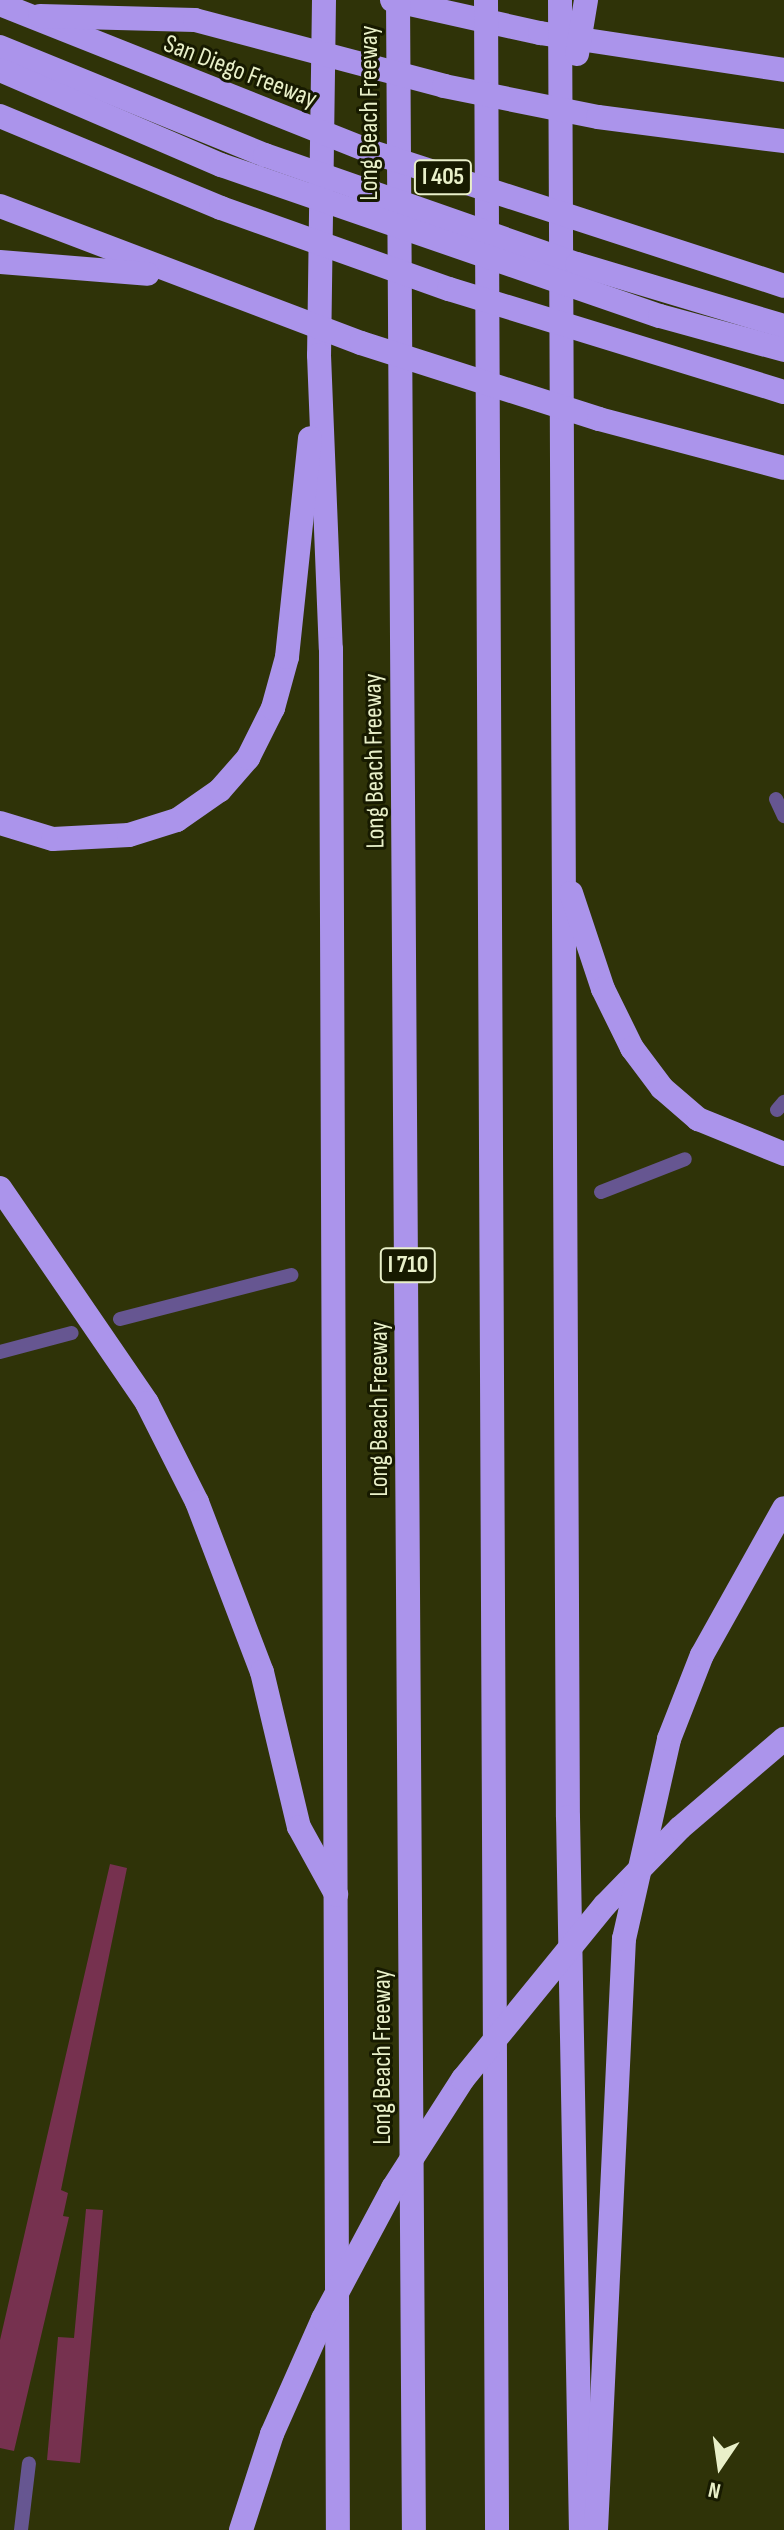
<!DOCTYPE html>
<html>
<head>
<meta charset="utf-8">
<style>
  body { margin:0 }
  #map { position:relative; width:784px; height:2530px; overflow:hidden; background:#2f3308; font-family:"Sofia Sans Condensed",sans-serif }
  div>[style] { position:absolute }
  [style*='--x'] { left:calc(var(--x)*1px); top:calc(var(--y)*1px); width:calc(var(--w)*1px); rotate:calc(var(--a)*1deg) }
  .building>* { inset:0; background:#76314f }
  .service>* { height:14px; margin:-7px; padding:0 7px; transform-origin:7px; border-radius:7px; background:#665691 }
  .motorway>* { height:24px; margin:-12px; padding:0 12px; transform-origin:12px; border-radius:12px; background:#ab94eb }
  span { translate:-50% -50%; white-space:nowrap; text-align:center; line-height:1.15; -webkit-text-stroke:6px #171a00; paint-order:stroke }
  .shield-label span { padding:2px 6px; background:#171a00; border:2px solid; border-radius:6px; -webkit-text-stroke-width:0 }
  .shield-label { font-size:24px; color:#e9f0c9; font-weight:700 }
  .street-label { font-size:26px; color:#e9f0c9 }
  .north { position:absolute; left:680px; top:2426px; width:80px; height:80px; -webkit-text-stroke:6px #171a00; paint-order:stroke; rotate:193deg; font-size:22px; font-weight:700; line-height:32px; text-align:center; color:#e9f0c9 }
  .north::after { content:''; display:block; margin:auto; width:28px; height:36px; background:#e9f0c9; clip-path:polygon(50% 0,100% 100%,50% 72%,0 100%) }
</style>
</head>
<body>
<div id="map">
  <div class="building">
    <div style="clip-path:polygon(110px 1864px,127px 1868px,61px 2190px,68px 2193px,63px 2216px,69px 2217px,14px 2451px,0 2448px,0 2340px)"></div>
    <div style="clip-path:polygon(86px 2209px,103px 2210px,80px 2463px,47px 2460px,58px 2337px,74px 2338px)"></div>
  </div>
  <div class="service">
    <div style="--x:776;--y:799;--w:19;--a:65"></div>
    <div style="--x:777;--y:1110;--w:11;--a:-49"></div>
    <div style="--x:601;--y:1192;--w:90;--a:-21.4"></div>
    <div style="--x:120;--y:1319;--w:177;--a:-14.4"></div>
    <div style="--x:0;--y:1352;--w:74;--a:-14.8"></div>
    <div style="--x:21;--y:2530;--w:67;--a:-83.2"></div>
  </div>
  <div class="motorway">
    <div style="--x:324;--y:0;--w:355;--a:90.8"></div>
    <div style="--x:319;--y:355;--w:294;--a:87.7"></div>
    <div style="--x:331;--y:649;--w:1881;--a:89.79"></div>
    <div style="--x:392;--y:0;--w:152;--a:12.6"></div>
    <div style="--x:540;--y:33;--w:247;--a:8.6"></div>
    <div style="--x:398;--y:0;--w:2530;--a:89.64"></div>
    <div style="--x:486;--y:0;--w:2530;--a:89.75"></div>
    <div style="--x:560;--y:0;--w:1817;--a:89.75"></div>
    <div style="--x:568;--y:1817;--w:713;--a:88.96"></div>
    <div style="--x:0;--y:4;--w:397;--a:21.7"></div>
    <div style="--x:369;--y:151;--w:436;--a:18"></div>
    <div style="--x:40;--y:16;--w:155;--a:1.5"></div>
    <div style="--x:195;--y:20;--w:258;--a:14.8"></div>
    <div style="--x:444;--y:86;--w:157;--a:11.4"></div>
    <div style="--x:598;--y:117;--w:188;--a:7.4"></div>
    <div style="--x:0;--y:47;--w:286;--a:22.2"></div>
    <div style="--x:265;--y:155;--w:330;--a:19.3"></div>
    <div style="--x:577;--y:264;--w:216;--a:16.7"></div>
    <div style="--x:577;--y:54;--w:55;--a:-80.5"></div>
    <div style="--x:0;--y:70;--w:241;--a:23.3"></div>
    <div style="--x:221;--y:165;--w:464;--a:19"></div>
    <div style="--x:660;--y:316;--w:129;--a:15.3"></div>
    <div style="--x:0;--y:116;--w:239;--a:22.6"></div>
    <div style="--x:221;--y:208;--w:242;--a:19.6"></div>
    <div style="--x:449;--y:289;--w:350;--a:17.1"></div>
    <div style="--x:0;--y:206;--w:386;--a:20.8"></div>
    <div style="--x:361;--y:343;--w:250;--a:17.7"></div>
    <div style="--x:599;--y:419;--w:191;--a:14.8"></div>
    <div style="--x:0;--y:262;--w:148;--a:4.6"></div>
    <div style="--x:0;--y:823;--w:55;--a:16.8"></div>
    <div style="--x:53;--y:839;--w:76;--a:-3"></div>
    <div style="--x:129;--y:835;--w:50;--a:-17.4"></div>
    <div style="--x:177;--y:820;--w:52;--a:-34.9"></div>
    <div style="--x:220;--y:790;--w:43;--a:-48.8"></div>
    <div style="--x:248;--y:758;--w:56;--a:-63.4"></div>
    <div style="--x:273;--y:708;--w:53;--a:-74.6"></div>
    <div style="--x:287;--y:657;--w:220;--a:-84"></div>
    <div style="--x:571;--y:893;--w:101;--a:71.6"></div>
    <div style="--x:603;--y:989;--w:66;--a:63.8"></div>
    <div style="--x:632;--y:1048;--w:50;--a:53.1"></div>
    <div style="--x:662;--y:1088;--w:48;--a:40.7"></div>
    <div style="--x:698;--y:1119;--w:93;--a:22.1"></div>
    <div style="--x:0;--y:1188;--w:260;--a:55.6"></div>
    <div style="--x:147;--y:1403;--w:111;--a:63.2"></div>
    <div style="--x:197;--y:1502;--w:182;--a:69.1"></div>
    <div style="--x:262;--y:1672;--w:159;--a:76.6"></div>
    <div style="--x:299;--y:1827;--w:77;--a:61.1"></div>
    <div style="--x:241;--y:2530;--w:101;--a:-72.1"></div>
    <div style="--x:272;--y:2434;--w:126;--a:-66.1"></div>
    <div style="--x:323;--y:2319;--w:149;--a:-61.9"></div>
    <div style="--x:393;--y:2188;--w:130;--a:-57.3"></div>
    <div style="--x:463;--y:2079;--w:225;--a:-50.8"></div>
    <div style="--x:605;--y:1905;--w:107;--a:-45.8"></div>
    <div style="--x:680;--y:1828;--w:137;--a:-40.6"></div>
    <div style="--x:596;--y:2530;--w:592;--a:-87.29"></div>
    <div style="--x:624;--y:1939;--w:205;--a:-77.3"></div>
    <div style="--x:669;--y:1739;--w:90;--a:-68.6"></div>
    <div style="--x:702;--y:1655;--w:168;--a:-60.8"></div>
  </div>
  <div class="shield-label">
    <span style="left:443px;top:177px">I 405</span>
    <span style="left:408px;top:1265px">I 710</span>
  </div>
  <div class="street-label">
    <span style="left:240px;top:72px;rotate:21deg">San Diego Freeway</span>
    <span style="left:370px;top:113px;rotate:-90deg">Long Beach Freeway</span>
    <span style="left:375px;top:761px;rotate:-91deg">Long Beach Freeway</span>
    <span style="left:380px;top:1409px;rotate:-90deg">Long Beach Freeway</span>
    <span style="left:383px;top:2057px;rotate:-90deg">Long Beach Freeway</span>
  </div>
  <div class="north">N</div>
</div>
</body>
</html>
